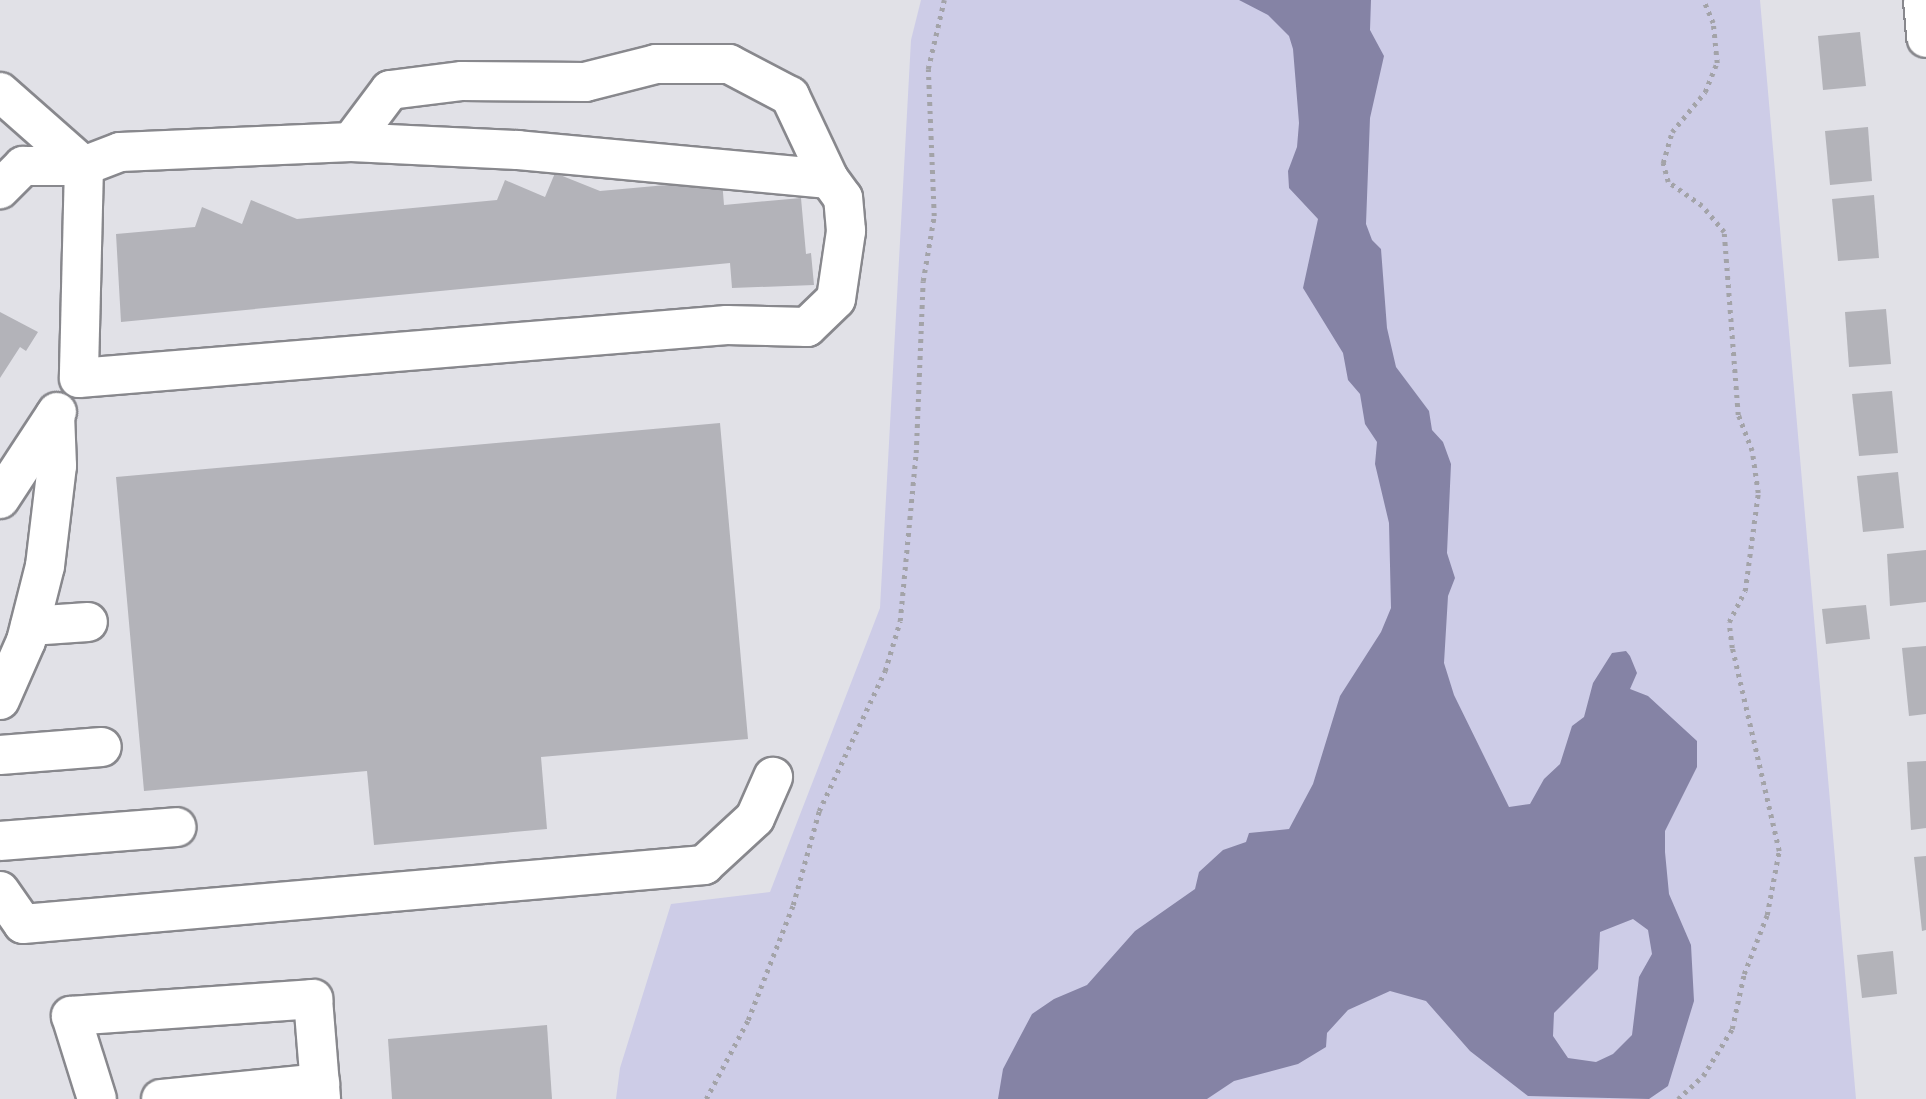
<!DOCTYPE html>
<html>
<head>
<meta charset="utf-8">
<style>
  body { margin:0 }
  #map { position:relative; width:1926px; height:1099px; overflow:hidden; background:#e1e1e7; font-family:"Fira Sans",sans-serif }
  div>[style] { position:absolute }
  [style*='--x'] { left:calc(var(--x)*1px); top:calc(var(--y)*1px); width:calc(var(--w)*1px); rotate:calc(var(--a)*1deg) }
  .green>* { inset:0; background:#cdcce7 }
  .water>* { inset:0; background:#8583a5 }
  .building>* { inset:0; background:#b3b3b9 }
  .path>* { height:4.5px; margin-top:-2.25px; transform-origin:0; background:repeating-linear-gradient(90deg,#a3a3a8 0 3.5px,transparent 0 8.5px) }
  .roads { filter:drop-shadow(2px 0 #88888d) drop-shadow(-2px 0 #88888d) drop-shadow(0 2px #88888d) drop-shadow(0 -2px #88888d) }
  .minor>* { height:38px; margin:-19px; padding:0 19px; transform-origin:19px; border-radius:19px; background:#fff }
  span { translate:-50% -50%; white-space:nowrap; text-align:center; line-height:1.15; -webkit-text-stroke:6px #fff; paint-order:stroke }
</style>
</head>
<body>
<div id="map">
  <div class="green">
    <div style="clip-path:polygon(921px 0,1760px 0,1856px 1099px,616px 1099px,620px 1068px,671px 904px,770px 892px,880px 608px,911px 40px)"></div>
  </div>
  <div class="water">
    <div style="clip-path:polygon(evenodd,1239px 0,1371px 0,1370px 30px,1384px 56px,1370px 118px,1366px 224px,1372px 240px,1381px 249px,1387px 328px,1396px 367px,1429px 411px,1432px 430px,1443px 442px,1451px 464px,1447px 553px,1455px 578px,1448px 596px,1444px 663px,1454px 695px,1509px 807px,1530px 804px,1544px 779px,1560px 764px,1572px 726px,1584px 717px,1593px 683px,1612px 653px,1626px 651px,1630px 656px,1637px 673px,1630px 689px,1648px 696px,1697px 741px,1697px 767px,1665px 831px,1665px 852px,1669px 894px,1691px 945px,1694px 1001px,1668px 1086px,1649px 1099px,1528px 1096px,1470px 1051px,1426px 1001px,1390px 991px,1348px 1010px,1327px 1033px,1326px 1047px,1298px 1064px,1234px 1081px,1207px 1099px,998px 1099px,1003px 1069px,1032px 1014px,1054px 999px,1087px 985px,1135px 931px,1195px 889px,1199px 872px,1223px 850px,1246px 842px,1249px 833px,1289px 829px,1313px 784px,1340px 696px,1381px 632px,1391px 608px,1389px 523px,1375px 464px,1377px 442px,1365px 424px,1360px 394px,1348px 380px,1343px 353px,1303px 288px,1318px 219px,1289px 188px,1288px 171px,1297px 147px,1299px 123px,1293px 49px,1289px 36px,1268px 15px,1239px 0,1633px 919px,1648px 930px,1652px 954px,1639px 977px,1632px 1035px,1613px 1054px,1596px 1062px,1568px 1058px,1553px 1036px,1554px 1013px,1598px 969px,1600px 932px,1633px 919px)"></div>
  </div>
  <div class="building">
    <div style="clip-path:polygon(1860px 32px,1866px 86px,1823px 90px,1818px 36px)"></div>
    <div style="clip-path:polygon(1868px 127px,1872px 181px,1830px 185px,1825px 131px)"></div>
    <div style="clip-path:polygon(555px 173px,600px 191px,722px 180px,724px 205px,801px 198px,806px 254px,811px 253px,814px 285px,732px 288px,730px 263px,121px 322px,116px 234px,195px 227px,202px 207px,242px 224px,251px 200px,297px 219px,497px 200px,505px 180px,545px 197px)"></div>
    <div style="clip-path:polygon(1874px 195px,1879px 258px,1838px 261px,1832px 199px)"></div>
    <div style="clip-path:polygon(1886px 309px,1891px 364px,1849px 367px,1845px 312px)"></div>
    <div style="clip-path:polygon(0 312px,38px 332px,26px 351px,20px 347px,0 378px)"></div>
    <div style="clip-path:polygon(1892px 391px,1898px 453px,1859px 456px,1852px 394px)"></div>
    <div style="clip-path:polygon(720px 423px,748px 739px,541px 757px,547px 829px,374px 845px,367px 771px,144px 791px,116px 477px)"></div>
    <div style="clip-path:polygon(1898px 472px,1904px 528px,1863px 532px,1857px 476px)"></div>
    <div style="clip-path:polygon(1926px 550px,1926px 602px,1890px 606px,1887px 554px)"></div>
    <div style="clip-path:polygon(1866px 605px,1870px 639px,1826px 644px,1822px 609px)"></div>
    <div style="clip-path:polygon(1926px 646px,1926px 714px,1909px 716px,1902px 648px)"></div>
    <div style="clip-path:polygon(1926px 761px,1926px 828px,1911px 830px,1907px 762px)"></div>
    <div style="clip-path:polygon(1926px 856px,1926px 930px,1922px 931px,1914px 857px)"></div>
    <div style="clip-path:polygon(1893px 951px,1897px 994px,1862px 998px,1857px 955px)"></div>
    <div style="clip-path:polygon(547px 1025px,552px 1099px,392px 1099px,388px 1039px)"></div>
  </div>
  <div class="path">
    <div style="--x:706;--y:1099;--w:89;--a:-62"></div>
    <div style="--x:748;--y:1020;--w:123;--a:-68.6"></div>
    <div style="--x:793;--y:905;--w:98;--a:-74.5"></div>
    <div style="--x:819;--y:811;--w:155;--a:-64.8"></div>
    <div style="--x:885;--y:671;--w:52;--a:-73.3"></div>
    <div style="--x:900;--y:621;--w:169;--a:-84.6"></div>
    <div style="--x:916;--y:453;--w:172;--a:-87.7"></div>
    <div style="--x:923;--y:281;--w:66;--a:-80.4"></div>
    <div style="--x:934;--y:216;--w:147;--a:-92.3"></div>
    <div style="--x:928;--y:69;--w:71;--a:-76.9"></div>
    <div style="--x:1678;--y:1099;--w:34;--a:-43"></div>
    <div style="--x:1703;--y:1076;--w:55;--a:-58.3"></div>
    <div style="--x:1732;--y:1029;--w:56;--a:-77.7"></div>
    <div style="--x:1744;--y:974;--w:63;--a:-68.7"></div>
    <div style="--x:1767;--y:915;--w:65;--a:-79.4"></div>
    <div style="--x:1779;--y:851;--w:208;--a:-103"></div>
    <div style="--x:1732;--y:648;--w:26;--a:-97"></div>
    <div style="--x:1729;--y:622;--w:35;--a:-63"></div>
    <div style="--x:1745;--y:591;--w:99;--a:-82.4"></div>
    <div style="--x:1758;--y:493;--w:42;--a:-98.1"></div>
    <div style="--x:1752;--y:451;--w:39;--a:-111"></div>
    <div style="--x:1738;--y:415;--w:184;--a:-94.4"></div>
    <div style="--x:1724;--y:232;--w:34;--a:-130"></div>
    <div style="--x:1702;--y:206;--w:42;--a:-144.8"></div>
    <div style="--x:1668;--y:182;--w:20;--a:-105"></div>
    <div style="--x:1663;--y:163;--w:32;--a:-74"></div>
    <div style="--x:1672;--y:132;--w:52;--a:-50.5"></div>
    <div style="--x:1705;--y:92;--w:31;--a:-68"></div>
    <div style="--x:1717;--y:63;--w:40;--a:-95.7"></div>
    <div style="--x:1713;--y:23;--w:25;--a:-113"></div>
  </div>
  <div class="roads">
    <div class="minor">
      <div style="--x:1923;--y:0;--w:38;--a:85"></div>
      <div style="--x:0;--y:92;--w:112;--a:41.4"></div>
      <div style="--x:84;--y:166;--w:212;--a:91.4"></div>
      <div style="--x:79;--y:378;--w:650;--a:-4.68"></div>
      <div style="--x:727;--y:325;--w:80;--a:1.4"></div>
      <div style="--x:807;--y:327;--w:40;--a:-44"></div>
      <div style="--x:836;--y:299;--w:69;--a:-81.6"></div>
      <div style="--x:846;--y:231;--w:33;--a:-95"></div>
      <div style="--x:843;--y:198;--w:24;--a:-126"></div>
      <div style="--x:829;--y:179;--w:312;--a:-174.7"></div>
      <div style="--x:518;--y:150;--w:167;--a:-177.3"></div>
      <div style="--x:351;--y:142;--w:231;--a:177.5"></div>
      <div style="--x:120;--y:152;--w:39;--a:159"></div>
      <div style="--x:84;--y:166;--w:61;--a:180"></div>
      <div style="--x:23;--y:166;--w:33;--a:135"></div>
      <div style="--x:351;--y:142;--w:65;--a:-53.1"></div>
      <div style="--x:390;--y:90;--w:73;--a:-7.1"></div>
      <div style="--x:462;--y:81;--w:123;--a:0.5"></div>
      <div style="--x:585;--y:82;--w:73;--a:-14.2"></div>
      <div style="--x:656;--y:64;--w:73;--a:0"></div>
      <div style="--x:729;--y:64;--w:69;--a:27.7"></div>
      <div style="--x:790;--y:96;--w:92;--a:64.8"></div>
      <div style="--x:0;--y:499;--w:104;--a:-56.8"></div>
      <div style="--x:30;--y:626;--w:58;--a:-3.9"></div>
      <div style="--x:0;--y:700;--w:64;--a:-66.2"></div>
      <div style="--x:26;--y:641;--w:77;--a:-75.8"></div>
      <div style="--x:45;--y:566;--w:101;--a:-83.2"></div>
      <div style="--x:57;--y:466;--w:51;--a:-92.2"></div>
      <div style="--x:0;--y:755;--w:102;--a:-4.5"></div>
      <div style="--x:0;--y:841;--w:177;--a:-4.5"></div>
      <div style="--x:0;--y:891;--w:40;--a:55.1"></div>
      <div style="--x:23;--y:924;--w:684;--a:-4.95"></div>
      <div style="--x:704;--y:865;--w:69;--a:-42.7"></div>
      <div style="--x:755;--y:818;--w:45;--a:-66.3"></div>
      <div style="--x:97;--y:1099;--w:87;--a:-107.4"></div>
      <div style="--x:71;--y:1016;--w:243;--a:-4"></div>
      <div style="--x:313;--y:999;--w:100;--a:85.4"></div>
      <div style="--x:161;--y:1099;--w:160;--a:-5.7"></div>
    </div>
  </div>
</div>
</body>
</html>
